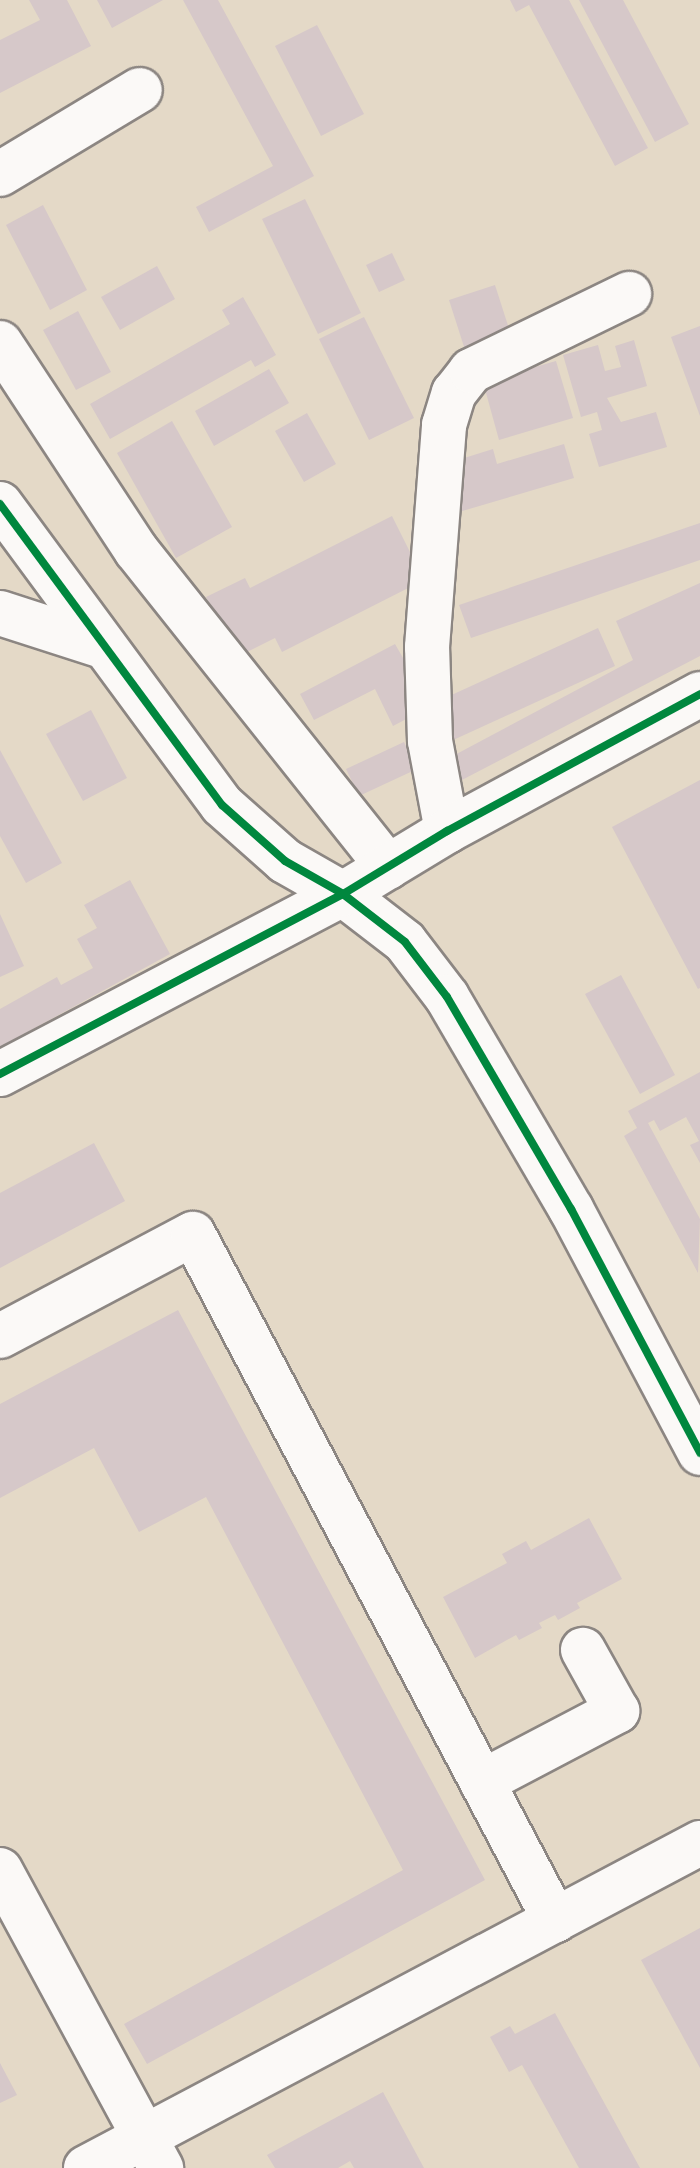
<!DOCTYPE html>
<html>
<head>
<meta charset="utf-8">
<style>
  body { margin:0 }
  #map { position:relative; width:700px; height:2168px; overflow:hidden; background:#e4d9c7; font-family:Vollkorn,serif }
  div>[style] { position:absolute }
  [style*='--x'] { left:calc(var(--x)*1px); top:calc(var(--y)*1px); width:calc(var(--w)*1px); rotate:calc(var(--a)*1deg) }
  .building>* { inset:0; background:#d6c8c9 }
  .roads { filter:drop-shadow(2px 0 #8c8682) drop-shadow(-2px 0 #8c8682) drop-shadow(0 2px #8c8682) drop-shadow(0 -2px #8c8682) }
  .minor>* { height:44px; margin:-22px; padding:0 22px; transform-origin:22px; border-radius:22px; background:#fbf9f7 }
  .cycleway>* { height:8px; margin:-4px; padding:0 4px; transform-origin:4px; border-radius:4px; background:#00873e }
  span { translate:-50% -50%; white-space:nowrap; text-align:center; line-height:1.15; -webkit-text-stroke:6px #fcf5e5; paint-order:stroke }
</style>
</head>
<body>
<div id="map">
  <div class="building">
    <div style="clip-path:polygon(29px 0,67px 0,91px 46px,0 93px,0 40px,40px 20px)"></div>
    <div style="clip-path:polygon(97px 0,163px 0,112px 28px)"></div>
    <div style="clip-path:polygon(183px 0,218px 0,314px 176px,209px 232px,196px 207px,273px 166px)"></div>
    <div style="clip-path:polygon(510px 0,569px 0,648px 148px,615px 166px,529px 5px,516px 12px)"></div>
    <div style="clip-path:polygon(579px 0,623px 0,689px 124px,655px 142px)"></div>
    <div style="clip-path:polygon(317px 25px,364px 114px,321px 136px,275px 46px)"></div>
    <div style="clip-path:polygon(305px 199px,361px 313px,318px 334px,262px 219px)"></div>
    <div style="clip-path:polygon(43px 205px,87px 290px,50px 310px,6px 225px)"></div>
    <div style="clip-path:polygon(392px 253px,405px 280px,379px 292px,366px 265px)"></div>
    <div style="clip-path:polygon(157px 266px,175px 299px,120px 330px,101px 297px)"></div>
    <div style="clip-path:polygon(495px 285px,512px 338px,466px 353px,449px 300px)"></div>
    <div style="clip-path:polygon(243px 297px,276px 355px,255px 367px,251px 360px,110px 439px,90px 404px,230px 324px,222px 310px)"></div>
    <div style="clip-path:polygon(78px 311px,111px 372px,76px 390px,43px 330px)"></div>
    <div style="clip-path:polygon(364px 317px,414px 418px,369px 440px,319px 339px)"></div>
    <div style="clip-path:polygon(700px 326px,700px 416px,671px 337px)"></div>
    <div style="clip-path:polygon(634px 340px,647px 386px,607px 398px,621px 422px,656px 412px,667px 447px,599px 467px,589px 434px,602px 430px,597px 412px,581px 417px,563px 355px,598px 345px,605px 371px,621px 367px,615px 346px)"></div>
    <div style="clip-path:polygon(556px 361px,573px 418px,499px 440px,483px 382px)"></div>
    <div style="clip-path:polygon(269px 369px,289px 403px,214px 446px,195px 411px)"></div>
    <div style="clip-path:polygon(307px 413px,336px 464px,304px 482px,275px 431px)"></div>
    <div style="clip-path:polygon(172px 421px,232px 527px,176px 558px,117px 453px)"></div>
    <div style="clip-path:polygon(564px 444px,574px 478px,459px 512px,445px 464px,493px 449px,497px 464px)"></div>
    <div style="clip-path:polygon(392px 516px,424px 580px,282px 652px,275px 638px,237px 657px,206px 597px,245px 578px,250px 588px)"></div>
    <div style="clip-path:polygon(700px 523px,700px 560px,471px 638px,459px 605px)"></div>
    <div style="clip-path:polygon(700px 583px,700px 656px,460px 781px,449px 758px,633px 660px,616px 621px)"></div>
    <div style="clip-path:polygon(598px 628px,615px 666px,451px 741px,434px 703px)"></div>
    <div style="clip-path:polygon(395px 644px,410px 670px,412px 716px,393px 726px,375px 689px,314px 720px,300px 694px)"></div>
    <div style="clip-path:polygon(91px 710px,127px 778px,83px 801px,46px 734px)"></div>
    <div style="clip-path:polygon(404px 742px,417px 769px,359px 796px,346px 769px)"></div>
    <div style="clip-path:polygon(0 750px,62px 863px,26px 883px,0 836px)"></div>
    <div style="clip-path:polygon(700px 780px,700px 988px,698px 989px,612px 827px)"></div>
    <div style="clip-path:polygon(130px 880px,170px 954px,0 1047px,0 1009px,57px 977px,61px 985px,93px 968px,77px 939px,97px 928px,84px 905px)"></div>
    <div style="clip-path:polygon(0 914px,24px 966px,0 977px)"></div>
    <div style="clip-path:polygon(621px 975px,675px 1075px,640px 1094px,585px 994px)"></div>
    <div style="clip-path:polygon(700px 1072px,700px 1163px,690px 1145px,699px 1141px,686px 1117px,660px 1131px,654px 1120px,648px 1123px,700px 1219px,698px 1273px,624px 1136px,637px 1128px,628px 1111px)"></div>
    <div style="clip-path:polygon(94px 1143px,125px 1201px,0 1268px,0 1193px)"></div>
    <div style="clip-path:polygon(178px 1310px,485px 1880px,147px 2064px,124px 2024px,403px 1870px,206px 1497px,139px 1532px,94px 1448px,0 1498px,0 1404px)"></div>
    <div style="clip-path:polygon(589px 1518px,622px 1579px,577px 1603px,580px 1608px,558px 1620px,555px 1615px,539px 1623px,542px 1628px,519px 1640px,516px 1635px,475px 1658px,443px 1597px,507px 1563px,502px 1554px,526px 1541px,531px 1550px)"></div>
    <div style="clip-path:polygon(700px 1928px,700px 2068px,641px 1960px)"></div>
    <div style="clip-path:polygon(555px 2013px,640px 2168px,579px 2168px,522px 2065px,509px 2072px,490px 2037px,510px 2026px,515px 2034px)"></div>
    <div style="clip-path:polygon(0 2063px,17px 2095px,0 2103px)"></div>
    <div style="clip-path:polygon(383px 2092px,424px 2168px,354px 2168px,350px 2161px,338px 2168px,275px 2168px,267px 2155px)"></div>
  </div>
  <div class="roads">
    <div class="minor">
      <div style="--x:0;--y:174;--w:163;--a:-31"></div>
      <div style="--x:0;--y:343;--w:248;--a:56.7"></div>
      <div style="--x:136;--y:550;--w:405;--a:51.5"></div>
      <div style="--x:0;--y:504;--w:374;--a:53.6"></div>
      <div style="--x:222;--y:805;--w:84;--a:41.6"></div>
      <div style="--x:285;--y:861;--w:67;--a:29.6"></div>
      <div style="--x:343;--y:894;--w:78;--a:37.7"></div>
      <div style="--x:405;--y:942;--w:69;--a:52.6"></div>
      <div style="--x:447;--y:997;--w:246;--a:59.7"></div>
      <div style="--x:571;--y:1209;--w:276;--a:62.1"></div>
      <div style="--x:0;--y:613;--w:107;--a:17.9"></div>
      <div style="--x:447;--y:831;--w:92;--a:-100.7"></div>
      <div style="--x:430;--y:741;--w:94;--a:-91.8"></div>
      <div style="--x:427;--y:647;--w:223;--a:-85.6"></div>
      <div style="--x:444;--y:425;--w:34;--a:-73"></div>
      <div style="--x:454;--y:393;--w:28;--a:-52"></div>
      <div style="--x:471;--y:371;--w:176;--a:-26"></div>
      <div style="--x:0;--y:1074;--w:387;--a:-27.7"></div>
      <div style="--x:343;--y:894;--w:122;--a:-31.2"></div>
      <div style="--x:447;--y:831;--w:288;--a:-28.4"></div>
      <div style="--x:0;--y:1336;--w:218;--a:-27.9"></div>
      <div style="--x:193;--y:1234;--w:776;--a:62.18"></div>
      <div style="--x:482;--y:1782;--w:153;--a:-27.7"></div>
      <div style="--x:617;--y:1711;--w:70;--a:-119.1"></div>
      <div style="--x:0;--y:1870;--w:339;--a:61.6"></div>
      <div style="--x:86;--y:2168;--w:695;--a:-27.89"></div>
    </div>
  </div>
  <div class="cycleway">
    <div style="--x:0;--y:504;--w:374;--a:53.6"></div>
    <div style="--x:222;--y:805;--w:84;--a:41.6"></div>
    <div style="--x:285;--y:861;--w:67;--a:29.6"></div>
    <div style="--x:343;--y:894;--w:78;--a:37.7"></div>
    <div style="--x:405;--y:942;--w:69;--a:52.6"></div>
    <div style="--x:447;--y:997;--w:246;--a:59.7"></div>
    <div style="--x:571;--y:1209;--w:276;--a:62.1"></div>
    <div style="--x:0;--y:1074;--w:387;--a:-27.7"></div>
    <div style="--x:343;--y:894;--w:122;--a:-31.2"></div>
    <div style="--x:447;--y:831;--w:288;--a:-28.4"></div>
  </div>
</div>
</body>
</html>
